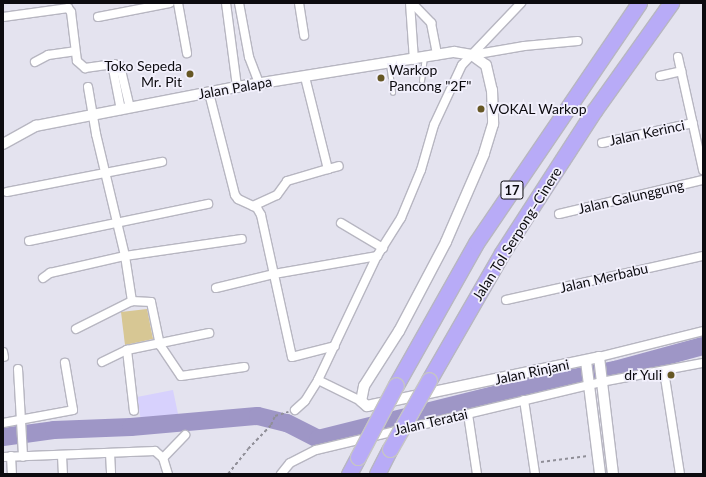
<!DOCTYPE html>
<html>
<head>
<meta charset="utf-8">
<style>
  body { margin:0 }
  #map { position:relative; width:706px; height:477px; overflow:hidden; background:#e4e3ef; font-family:Lato,sans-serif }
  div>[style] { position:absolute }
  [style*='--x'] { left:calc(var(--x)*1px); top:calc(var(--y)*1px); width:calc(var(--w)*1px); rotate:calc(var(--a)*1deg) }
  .green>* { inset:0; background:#d7d1fd }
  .river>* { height:18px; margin:-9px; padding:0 9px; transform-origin:9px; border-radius:9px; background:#9e96c6 }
  .building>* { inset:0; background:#d7c794 }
  .path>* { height:2px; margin-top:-1px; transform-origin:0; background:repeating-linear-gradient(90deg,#908f98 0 3px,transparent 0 6px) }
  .roads { filter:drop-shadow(1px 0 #b7b6c1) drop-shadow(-1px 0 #b7b6c1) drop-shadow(0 1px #b7b6c1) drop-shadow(0 -1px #b7b6c1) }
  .service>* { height:4px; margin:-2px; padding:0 2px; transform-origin:2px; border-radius:2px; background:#fff }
  .minor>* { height:8px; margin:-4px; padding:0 4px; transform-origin:4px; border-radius:4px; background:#fff }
  .tertiary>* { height:10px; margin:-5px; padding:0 5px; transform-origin:5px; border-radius:5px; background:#fff }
  .motorway>* { height:15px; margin:-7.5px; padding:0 7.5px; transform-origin:7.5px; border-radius:7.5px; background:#b8abf7 }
  .bridges { filter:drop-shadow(1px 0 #c5c4c5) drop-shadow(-1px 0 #c5c4c5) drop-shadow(0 1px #c5c4c5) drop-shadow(0 -1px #c5c4c5) }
  .motorway-bridge>* { height:15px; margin:-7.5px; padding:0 7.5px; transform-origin:7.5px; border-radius:7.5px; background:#b8abf7 }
  .dots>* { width:11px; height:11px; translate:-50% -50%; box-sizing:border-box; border:2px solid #f2f0fc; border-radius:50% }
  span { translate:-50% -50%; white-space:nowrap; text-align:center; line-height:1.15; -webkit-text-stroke:3.5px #f2f0fc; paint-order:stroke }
  .shield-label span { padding:1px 3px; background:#f2f0fc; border:1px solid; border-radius:3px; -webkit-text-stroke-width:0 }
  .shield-label { font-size:13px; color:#0c0b0f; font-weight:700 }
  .poi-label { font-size:14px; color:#0c0b0f }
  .right { translate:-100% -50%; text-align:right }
  .left { translate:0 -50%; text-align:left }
  .street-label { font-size:14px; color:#0c0b0f }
  .frame { position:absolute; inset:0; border:4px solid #0c0b0f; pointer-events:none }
</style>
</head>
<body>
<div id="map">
  <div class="green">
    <div style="clip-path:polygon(173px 390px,178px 414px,141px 421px,137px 397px)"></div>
  </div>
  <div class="river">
    <div style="--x:3;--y:437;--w:51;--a:-7.8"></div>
    <div style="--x:54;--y:430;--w:77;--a:-2.2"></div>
    <div style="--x:131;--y:427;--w:127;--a:-5"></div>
    <div style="--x:258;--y:416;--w:30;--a:14"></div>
    <div style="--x:287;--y:423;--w:35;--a:27"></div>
    <div style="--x:318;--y:439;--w:210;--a:-14"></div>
    <div style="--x:522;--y:388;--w:95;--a:-11"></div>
    <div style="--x:615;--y:370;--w:91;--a:-15.3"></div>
  </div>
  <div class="building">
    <div style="clip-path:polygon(147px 309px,153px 339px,125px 345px,121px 312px)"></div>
  </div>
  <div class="path">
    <div style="--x:541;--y:462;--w:47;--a:-7.3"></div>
    <div style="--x:228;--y:474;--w:32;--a:-51"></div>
    <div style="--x:248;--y:449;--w:33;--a:-46"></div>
    <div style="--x:271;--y:425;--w:10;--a:-66"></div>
    <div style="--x:275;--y:416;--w:14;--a:-17"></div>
  </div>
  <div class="roads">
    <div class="service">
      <div style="--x:389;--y:64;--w:29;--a:82"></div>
      <div style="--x:422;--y:81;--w:23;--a:-83"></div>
    </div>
    <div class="minor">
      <div style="--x:178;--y:3;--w:51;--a:79.8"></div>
      <div style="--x:226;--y:3;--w:85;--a:82.5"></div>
      <div style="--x:239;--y:3;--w:55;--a:79.5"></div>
      <div style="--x:249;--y:57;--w:28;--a:69"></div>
      <div style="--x:299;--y:3;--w:33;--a:81"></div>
      <div style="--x:410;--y:3;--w:57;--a:86"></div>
      <div style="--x:412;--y:3;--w:28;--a:46"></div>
      <div style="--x:431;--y:23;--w:33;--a:79"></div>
      <div style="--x:3;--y:17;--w:66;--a:-7.9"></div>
      <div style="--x:68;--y:8;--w:5;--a:53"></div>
      <div style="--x:71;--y:12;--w:49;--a:83"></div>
      <div style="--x:77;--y:61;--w:11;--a:41"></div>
      <div style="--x:85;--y:68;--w:29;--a:-8"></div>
      <div style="--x:114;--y:64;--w:6;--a:18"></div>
      <div style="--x:120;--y:66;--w:43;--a:76.6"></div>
      <div style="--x:98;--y:17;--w:73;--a:-11"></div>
      <div style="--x:472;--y:55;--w:53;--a:-9.8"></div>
      <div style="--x:524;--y:46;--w:54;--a:-5.3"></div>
      <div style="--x:678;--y:57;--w:116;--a:77.5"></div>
      <div style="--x:35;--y:62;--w:15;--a:-28"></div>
      <div style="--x:48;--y:55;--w:27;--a:-8"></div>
      <div style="--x:112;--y:64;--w:47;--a:78.9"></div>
      <div style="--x:660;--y:76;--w:22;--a:-13"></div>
      <div style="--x:305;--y:77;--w:95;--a:76"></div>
      <div style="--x:328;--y:169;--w:11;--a:-15"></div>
      <div style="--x:88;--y:87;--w:48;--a:80.3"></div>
      <div style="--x:96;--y:134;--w:125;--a:76.6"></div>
      <div style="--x:125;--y:256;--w:46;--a:81.2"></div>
      <div style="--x:132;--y:301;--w:19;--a:3"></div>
      <div style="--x:151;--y:302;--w:44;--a:78.2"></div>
      <div style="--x:160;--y:345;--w:37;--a:56"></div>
      <div style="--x:181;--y:376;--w:64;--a:-8.1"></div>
      <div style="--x:209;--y:93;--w:105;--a:75.7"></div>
      <div style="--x:235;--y:195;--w:5;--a:53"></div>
      <div style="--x:238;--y:199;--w:21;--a:25"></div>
      <div style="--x:257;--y:208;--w:8;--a:60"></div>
      <div style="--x:261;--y:215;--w:145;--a:77.7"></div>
      <div style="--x:292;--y:357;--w:44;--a:-14.3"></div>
      <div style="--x:602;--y:143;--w:93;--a:-12.4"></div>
      <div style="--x:7;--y:192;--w:158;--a:-11"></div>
      <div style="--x:253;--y:206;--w:26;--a:-25"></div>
      <div style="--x:277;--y:195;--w:17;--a:-54"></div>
      <div style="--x:287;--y:181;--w:43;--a:-16.3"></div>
      <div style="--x:559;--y:214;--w:148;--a:-13.3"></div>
      <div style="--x:341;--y:223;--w:49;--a:30.8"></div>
      <div style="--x:29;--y:241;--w:183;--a:-11.7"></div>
      <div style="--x:43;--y:278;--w:9;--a:-36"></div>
      <div style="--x:50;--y:273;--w:77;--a:-12.8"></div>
      <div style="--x:125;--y:256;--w:118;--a:-8.3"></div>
      <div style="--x:216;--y:288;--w:60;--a:-13.6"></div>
      <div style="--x:274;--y:274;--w:105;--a:-9.9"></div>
      <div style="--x:506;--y:300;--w:202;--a:-12.6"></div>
      <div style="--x:76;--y:329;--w:63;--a:-26.6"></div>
      <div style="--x:127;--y:350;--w:61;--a:83.5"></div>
      <div style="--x:3;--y:352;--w:5;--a:79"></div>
      <div style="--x:599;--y:357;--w:107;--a:-14"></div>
      <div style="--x:102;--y:362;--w:28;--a:-26"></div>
      <div style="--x:127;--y:350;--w:84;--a:-11.7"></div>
      <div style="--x:18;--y:369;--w:88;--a:86.7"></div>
      <div style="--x:664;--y:371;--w:104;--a:81.2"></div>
      <div style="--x:318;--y:380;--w:48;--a:26"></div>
      <div style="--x:524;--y:400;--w:75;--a:81.5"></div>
      <div style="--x:295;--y:410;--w:13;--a:-42"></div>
      <div style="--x:305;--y:401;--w:25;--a:-58"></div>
      <div style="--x:318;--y:380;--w:137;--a:-64.6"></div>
      <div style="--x:377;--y:256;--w:45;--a:-57.7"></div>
      <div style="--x:401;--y:218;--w:52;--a:-67.4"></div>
      <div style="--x:421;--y:170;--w:47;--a:-73.9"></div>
      <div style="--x:434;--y:125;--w:66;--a:-65"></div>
      <div style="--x:462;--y:65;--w:86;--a:-46.4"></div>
      <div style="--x:468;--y:414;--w:61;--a:81.5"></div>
      <div style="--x:3;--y:423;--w:71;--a:-10.5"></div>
      <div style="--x:73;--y:410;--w:48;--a:-99.7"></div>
      <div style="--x:110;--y:453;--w:21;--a:87"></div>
      <div style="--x:11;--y:456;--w:18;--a:87"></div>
      <div style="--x:62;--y:456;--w:18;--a:87"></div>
      <div style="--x:3;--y:457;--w:152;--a:-2.3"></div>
      <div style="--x:155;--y:451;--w:11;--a:41"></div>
      <div style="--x:163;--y:458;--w:17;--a:73"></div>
      <div style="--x:163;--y:458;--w:32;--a:-46"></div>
      <div style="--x:281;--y:474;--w:14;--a:-51"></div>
      <div style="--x:290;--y:463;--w:29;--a:-27"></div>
      <div style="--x:316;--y:450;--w:293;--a:-13.4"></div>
      <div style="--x:601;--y:382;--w:104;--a:-10.6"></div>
    </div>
    <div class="tertiary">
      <div style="--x:3;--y:144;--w:38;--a:-29"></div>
      <div style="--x:36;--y:126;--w:205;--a:-11"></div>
      <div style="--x:237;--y:87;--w:220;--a:-9.2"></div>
      <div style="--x:454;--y:52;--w:18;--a:9"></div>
      <div style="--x:472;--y:55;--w:17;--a:36"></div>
      <div style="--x:486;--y:65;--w:26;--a:77"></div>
      <div style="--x:492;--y:90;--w:34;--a:88"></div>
      <div style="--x:493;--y:124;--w:31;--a:107"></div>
      <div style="--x:484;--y:154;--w:96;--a:113.4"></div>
      <div style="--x:446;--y:242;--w:101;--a:117.8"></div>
      <div style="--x:399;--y:331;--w:65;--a:122.5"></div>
      <div style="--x:364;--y:386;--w:15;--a:101"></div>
      <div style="--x:361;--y:401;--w:8;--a:40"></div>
      <div style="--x:367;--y:406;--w:237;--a:-11.9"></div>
      <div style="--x:599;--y:357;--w:118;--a:83.2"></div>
      <div style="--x:586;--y:361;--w:114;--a:82.9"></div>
    </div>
    <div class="motorway">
      <div style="--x:429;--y:380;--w:146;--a:-60.1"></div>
      <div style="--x:502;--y:253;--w:169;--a:-57.1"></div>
      <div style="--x:594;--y:111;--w:133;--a:-54.5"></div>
      <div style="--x:396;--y:385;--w:163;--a:-60.6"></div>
      <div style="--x:476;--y:243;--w:290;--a:-55.8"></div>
      <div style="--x:349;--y:474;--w:19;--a:-62"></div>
      <div style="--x:377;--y:474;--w:28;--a:-63"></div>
    </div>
  </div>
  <div class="bridges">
    <div class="motorway-bridge">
      <div style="--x:390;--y:449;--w:79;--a:-60.5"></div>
      <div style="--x:358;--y:457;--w:81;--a:-62.2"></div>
    </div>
  </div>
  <div class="dots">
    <div style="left:190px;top:74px;background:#665724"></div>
    <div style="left:381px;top:78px;background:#665724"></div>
    <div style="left:481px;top:109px;background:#665724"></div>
    <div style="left:671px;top:375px;background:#665724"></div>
  </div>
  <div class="shield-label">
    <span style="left:512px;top:190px">17</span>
  </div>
  <div class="poi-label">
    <span class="right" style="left:182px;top:74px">Toko Sepeda<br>Mr. Pit</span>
    <span class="left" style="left:389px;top:78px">Warkop<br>Pancong "2F"</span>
    <span class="left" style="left:489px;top:109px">VOKAL Warkop</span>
    <span class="right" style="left:662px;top:375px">dr Yuli</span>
  </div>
  <div class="street-label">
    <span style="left:235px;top:88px;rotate:-10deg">Jalan Palapa</span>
    <span style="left:647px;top:133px;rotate:-12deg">Jalan Kerinci</span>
    <span style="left:631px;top:197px;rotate:-13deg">Jalan Galunggung</span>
    <span style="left:517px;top:234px;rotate:-58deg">Jalan Tol Serpong–Cinere</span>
    <span style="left:604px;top:278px;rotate:-13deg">Jalan Merbabu</span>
    <span style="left:532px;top:372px;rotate:-12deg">Jalan Rinjani</span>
    <span style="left:431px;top:422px;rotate:-13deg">Jalan Teratai</span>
  </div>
  <div class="frame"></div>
</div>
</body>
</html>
